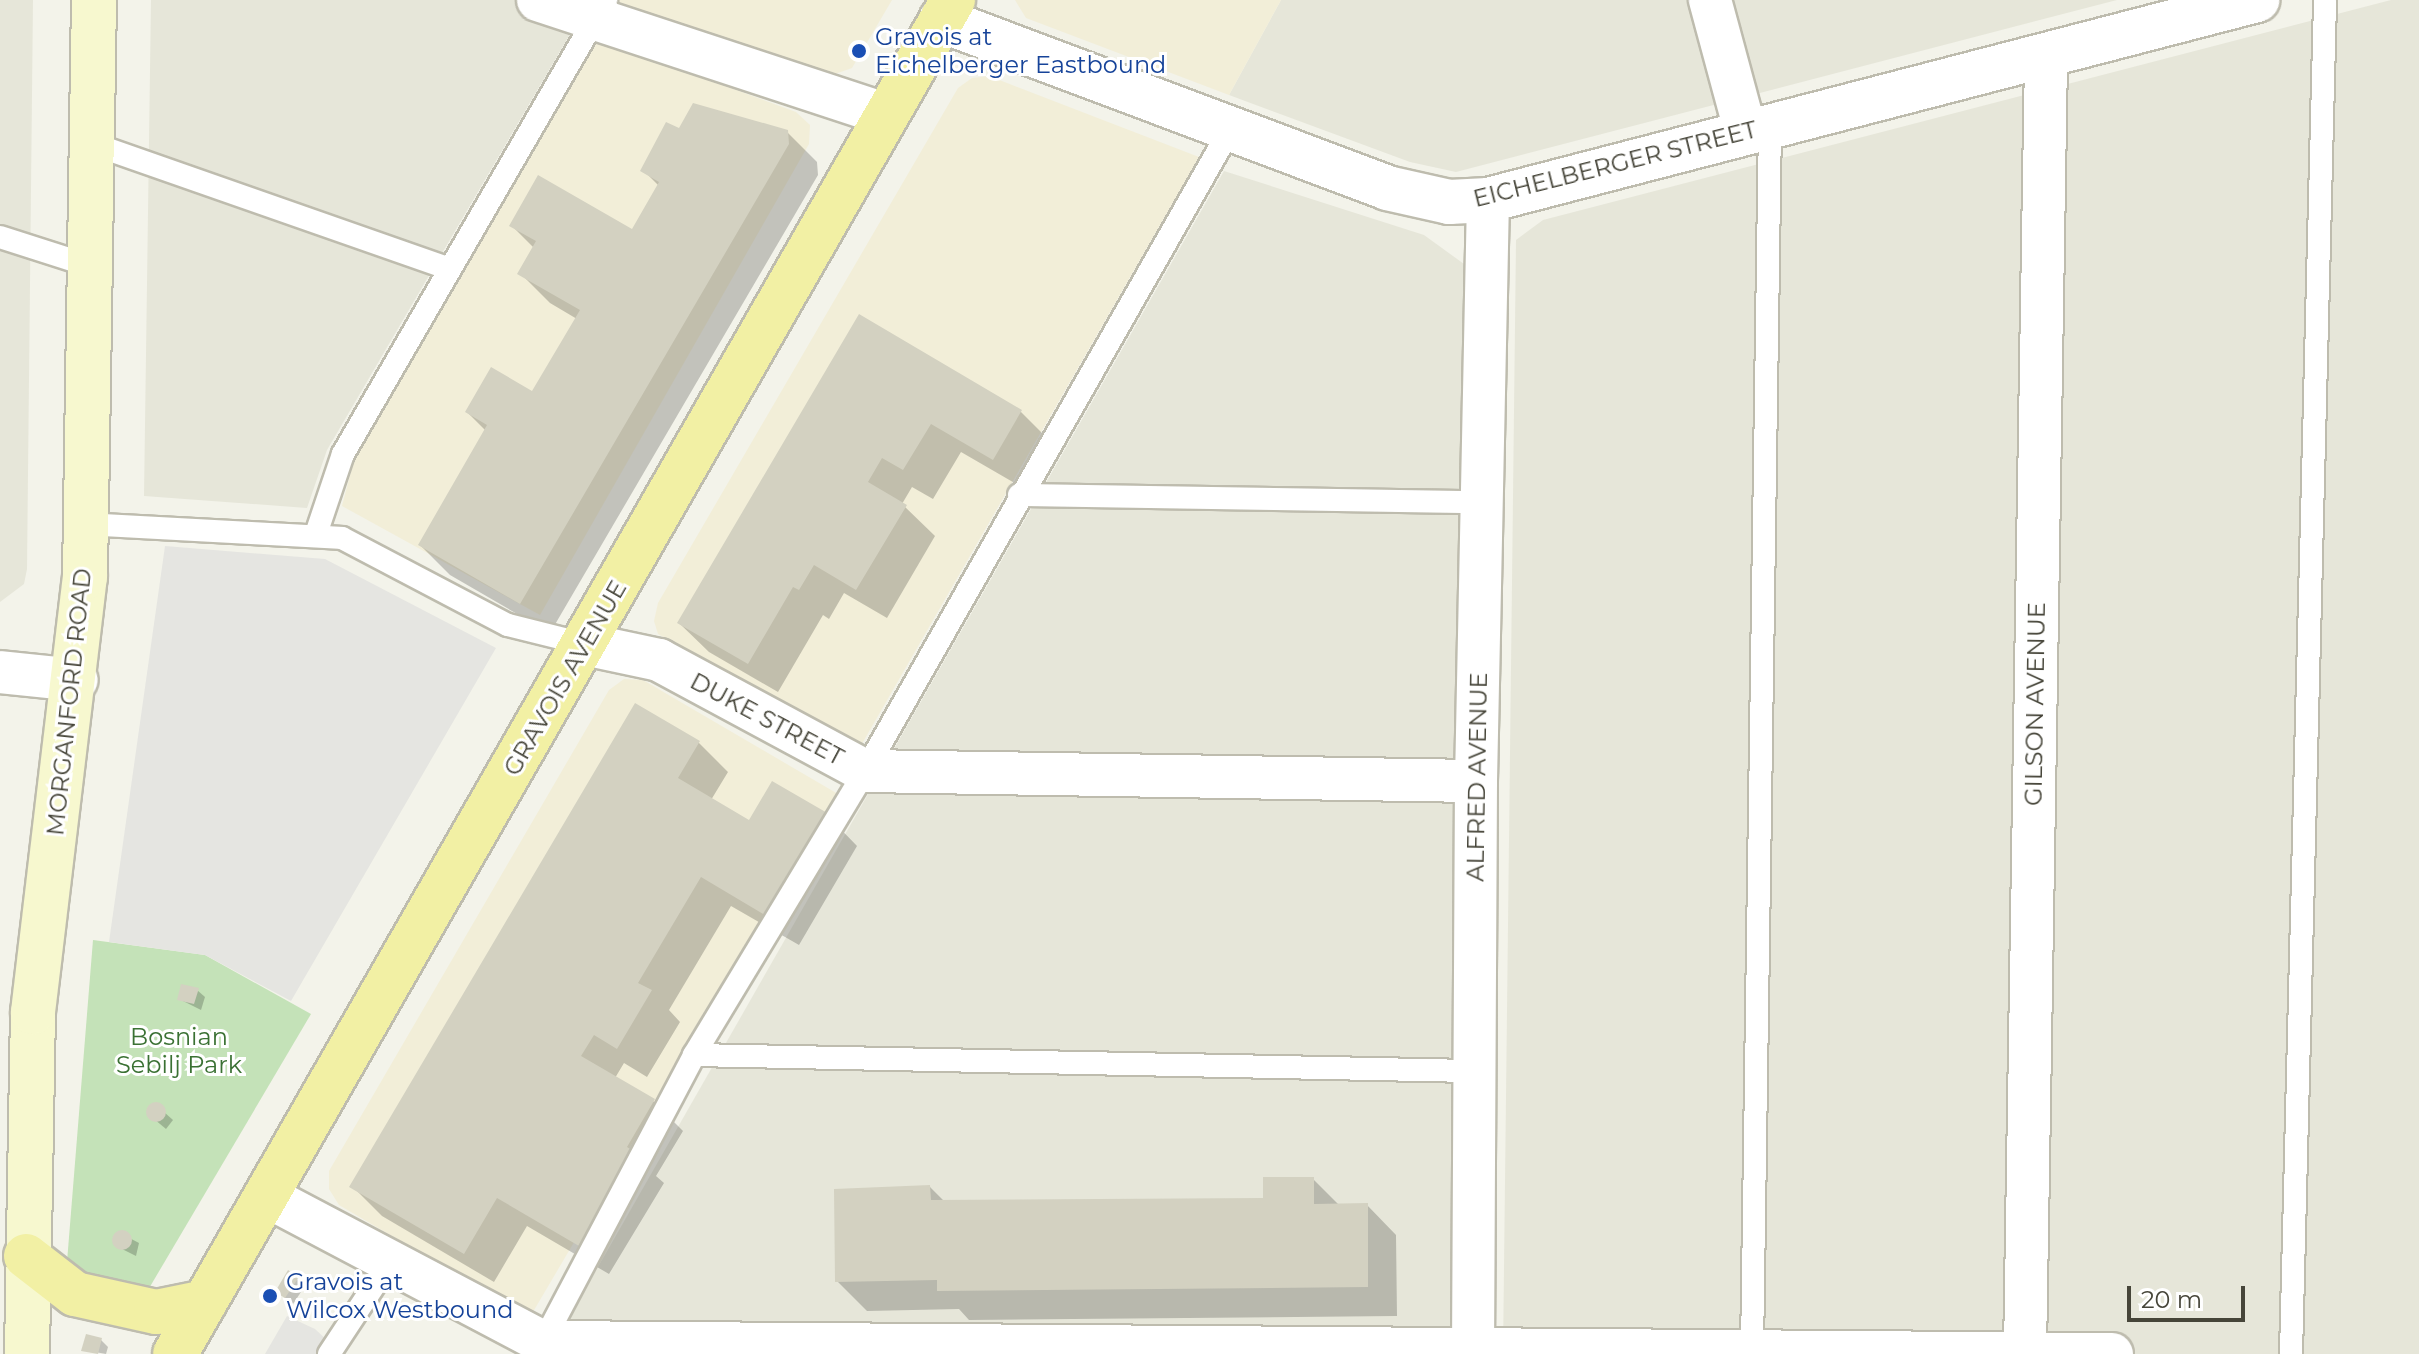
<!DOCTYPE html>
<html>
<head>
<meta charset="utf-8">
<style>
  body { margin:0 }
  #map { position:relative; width:2419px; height:1354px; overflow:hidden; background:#f3f3ea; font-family:Montserrat,sans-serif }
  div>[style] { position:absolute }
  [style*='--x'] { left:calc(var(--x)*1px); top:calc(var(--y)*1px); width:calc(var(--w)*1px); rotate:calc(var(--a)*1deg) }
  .residential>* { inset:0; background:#e6e6d9 }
  .commercial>* { inset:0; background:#f2eed8 }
  .green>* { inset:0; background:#c4e2b8 }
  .parking>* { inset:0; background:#e5e5e1 }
  .shadow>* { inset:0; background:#0003 }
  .building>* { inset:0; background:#d3d1c1 }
  .round { border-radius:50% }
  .roads { filter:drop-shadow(2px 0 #bebcae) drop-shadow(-2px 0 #bebcae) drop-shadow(0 2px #bebcae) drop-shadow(0 -2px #bebcae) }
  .service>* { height:22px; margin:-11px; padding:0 11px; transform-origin:11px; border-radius:11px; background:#fff }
  .minor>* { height:42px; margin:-21px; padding:0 21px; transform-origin:21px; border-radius:21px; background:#fff }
  .tertiary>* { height:44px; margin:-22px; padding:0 22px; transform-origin:22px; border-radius:22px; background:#fff }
  .secondary>* { height:44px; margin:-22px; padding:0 22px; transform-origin:22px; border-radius:22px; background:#f7f8cf }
  .primary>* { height:44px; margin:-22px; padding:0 22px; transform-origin:22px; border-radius:22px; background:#f2f0a4 }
  .dots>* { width:22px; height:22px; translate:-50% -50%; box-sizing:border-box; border:4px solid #fff; border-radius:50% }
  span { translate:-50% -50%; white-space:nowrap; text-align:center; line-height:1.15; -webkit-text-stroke:6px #fff; paint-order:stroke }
  .transit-label { font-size:24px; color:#164399 }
  .left { translate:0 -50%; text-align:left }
  .street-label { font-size:24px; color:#464539 }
  .park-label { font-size:24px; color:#3a7133 }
  .scale { position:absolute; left:2127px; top:1286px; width:118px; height:36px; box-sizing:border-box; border:4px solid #464539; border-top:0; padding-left:10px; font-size:24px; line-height:28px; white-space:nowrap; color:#464539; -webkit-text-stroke:6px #fff; paint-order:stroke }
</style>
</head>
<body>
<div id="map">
  <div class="residential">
    <div style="clip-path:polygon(0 0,33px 0,27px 569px,24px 584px,0 602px)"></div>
    <div style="clip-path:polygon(151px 0,590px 0,327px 450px,307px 508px,144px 496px)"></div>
    <div style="clip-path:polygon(1281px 0,2117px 0,1456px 172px,1410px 162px,1229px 95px)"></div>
    <div style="clip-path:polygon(2391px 0,2419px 0,2419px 1354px,1503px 1354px,1516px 240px,1543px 220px)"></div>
    <div style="clip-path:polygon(1224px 171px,1424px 235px,1464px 264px,1452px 1354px,579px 1354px,570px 1316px)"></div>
  </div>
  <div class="commercial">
    <div style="clip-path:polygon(619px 0,892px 0,852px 68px,835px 74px,810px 72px,616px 6px)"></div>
    <div style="clip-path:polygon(1015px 0,1281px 0,1229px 95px,1026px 18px)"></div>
    <div style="clip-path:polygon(599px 39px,796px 112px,810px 125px,809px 144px,540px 615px,342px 506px,356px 452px)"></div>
    <div style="clip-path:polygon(989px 76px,1199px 157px,859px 749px,658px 634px,654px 621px,658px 603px,958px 88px,972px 78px)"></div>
    <div style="clip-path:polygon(624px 679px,643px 680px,838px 794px,530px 1317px,339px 1205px,329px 1189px,329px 1171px,609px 690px)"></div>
  </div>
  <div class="green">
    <div style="clip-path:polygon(93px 940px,205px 955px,311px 1014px,148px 1290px,75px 1275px,67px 1262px)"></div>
  </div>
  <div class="parking">
    <div style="clip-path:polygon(165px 546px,325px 559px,496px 648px,291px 1001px,205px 955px,109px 942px)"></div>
    <div style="clip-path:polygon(287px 1316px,315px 1329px,342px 1354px,265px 1354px)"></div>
  </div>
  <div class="shadow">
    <div style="clip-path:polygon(679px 130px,787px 132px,817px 162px,818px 175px,550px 633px,450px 575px,420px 545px,486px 431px,467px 412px,533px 394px,577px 319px,550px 303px,520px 273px,534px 248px,511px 225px,633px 231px,659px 186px,643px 170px)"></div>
    <div style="clip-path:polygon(860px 317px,1021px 412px,1050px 441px,1023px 488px,961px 452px,933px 499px,912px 487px,902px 504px,935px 536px,887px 618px,844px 593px,829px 619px,823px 615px,778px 692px,709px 652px,679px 623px)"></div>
    <div style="clip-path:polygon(698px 742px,728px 772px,711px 800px,750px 823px,828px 816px,857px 846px,799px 945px,731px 906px,669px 1010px,680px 1022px,647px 1077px,624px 1063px,615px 1078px,653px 1101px,683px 1131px,656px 1176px,664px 1183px,609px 1274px,527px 1226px,494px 1282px,382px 1216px,352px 1186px)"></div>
    <div style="clip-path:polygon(197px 990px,205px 997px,201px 1010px,179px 999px)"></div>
    <div style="clip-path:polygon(155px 1104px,173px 1120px,166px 1129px,148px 1114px)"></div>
    <div style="clip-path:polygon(1313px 1179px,1339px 1205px,1367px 1205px,1396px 1235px,1397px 1316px,969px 1320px,959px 1309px,867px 1311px,837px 1281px,930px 1187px,945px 1202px,1265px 1200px)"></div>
    <div style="clip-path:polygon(120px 1233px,139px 1243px,136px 1256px,114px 1245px)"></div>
    <div style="clip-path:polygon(298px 1279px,305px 1286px,293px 1304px,278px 1292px)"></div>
    <div style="clip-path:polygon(101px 1340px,108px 1347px,106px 1354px,84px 1350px)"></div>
  </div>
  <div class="building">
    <div style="clip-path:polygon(693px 103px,788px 130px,789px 144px,520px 604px,418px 545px,487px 425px,465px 412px,491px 367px,532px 391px,580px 310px,517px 274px,536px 241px,509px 226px,538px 175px,632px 229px,659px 182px,640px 171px,666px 122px,679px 128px)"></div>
    <div style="clip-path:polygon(859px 314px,1022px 410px,993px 460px,931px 424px,903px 470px,882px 458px,868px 482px,907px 505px,856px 590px,814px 565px,799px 590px,793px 587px,748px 664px,677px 623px)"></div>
    <div style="clip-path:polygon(635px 703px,700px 741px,678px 778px,749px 820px,772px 781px,829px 814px,768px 917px,701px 877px,638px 983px,652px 990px,617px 1049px,594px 1035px,581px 1056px,655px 1099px,627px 1147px,635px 1152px,579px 1246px,497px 1198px,464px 1254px,349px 1187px)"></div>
    <div style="clip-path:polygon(181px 984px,199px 988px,194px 1004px,177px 1000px)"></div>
    <div class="round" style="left:146px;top:1102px;width:20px;height:20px"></div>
    <div style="clip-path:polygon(1263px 1177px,1314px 1177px,1314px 1204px,1368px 1203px,1368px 1287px,937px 1291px,937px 1280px,835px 1282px,834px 1189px,930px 1185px,931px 1200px,1263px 1198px)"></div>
    <div class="round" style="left:112px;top:1230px;width:20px;height:20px"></div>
    <div style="clip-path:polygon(288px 1270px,299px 1277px,285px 1298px,275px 1292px)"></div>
    <div style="clip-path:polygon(86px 1334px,102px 1338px,98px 1354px,81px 1351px)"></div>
  </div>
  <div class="roads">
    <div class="service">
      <div style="--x:93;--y:144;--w:378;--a:19.3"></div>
      <div style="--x:0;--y:237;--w:96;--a:17.7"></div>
      <div style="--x:1019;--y:495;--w:463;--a:0.9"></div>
      <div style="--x:86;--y:524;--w:256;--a:3.1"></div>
      <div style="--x:342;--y:538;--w:187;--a:27.7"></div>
      <div style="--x:508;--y:625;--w:78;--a:14"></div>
      <div style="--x:316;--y:534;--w:84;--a:-71.4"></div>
      <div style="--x:343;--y:454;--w:525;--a:-59.92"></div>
      <div style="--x:694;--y:1055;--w:780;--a:1.18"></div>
      <div style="--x:543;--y:1342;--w:324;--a:-62.2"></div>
      <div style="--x:694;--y:1055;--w:332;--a:-58.9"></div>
      <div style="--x:865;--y:771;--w:740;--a:-60.35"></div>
      <div style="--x:1752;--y:1351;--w:1225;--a:-89.16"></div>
      <div style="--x:329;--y:1354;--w:109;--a:-56.6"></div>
      <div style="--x:2291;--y:1354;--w:1354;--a:-88.56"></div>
    </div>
    <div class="minor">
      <div style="--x:538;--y:0;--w:367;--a:18.2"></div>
      <div style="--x:1710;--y:0;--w:138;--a:74.9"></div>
      <div style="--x:584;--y:644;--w:77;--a:12"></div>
      <div style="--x:659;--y:660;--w:234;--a:28.3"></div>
      <div style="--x:865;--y:771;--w:611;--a:0.94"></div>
      <div style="--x:0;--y:672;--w:77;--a:5.9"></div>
      <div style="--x:266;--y:1196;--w:313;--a:27.8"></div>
      <div style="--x:543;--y:1342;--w:1569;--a:0.44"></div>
      <div style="--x:2025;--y:1352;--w:1297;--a:-89.07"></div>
      <div style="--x:1473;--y:1354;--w:573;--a:-89.7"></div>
      <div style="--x:1476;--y:781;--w:581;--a:-88.82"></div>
    </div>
    <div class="tertiary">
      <div style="--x:941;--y:20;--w:477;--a:20.6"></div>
      <div style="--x:1387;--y:188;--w:64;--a:12.7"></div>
      <div style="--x:1449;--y:202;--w:39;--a:-3"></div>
      <div style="--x:1488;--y:200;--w:795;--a:-14.58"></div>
    </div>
    <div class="secondary">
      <div style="--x:27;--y:1354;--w:342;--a:-89"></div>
      <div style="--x:33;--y:1012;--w:438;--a:-83.2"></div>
      <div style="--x:85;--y:577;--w:577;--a:-89.11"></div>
    </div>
    <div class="primary">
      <div style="--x:26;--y:1256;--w:62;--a:37.8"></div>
      <div style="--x:75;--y:1294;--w:83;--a:12.5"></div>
      <div style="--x:156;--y:1312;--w:50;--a:-11.5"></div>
      <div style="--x:175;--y:1354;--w:1562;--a:-60.12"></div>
    </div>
  </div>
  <div class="dots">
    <div style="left:859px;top:51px;background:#1a4fb4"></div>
    <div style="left:270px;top:1296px;background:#1a4fb4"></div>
  </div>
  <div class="transit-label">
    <span class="left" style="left:875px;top:51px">Gravois at<br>Eichelberger Eastbound</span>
    <span class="left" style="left:286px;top:1296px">Gravois at<br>Wilcox Westbound</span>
  </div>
  <div class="street-label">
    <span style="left:1615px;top:164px;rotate:-14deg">EICHELBERGER STREET</span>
    <span style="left:565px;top:678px;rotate:-60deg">GRAVOIS AVENUE</span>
    <span style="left:69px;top:702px;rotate:-84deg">MORGANFORD ROAD</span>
    <span style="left:2035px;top:704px;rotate:-89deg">GILSON AVENUE</span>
    <span style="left:767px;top:719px;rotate:28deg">DUKE STREET</span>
    <span style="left:1477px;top:777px;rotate:-89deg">ALFRED AVENUE</span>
  </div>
  <div class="park-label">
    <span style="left:179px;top:1051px">Bosnian<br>Sebilj Park</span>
  </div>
  <div class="scale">20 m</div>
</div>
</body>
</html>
